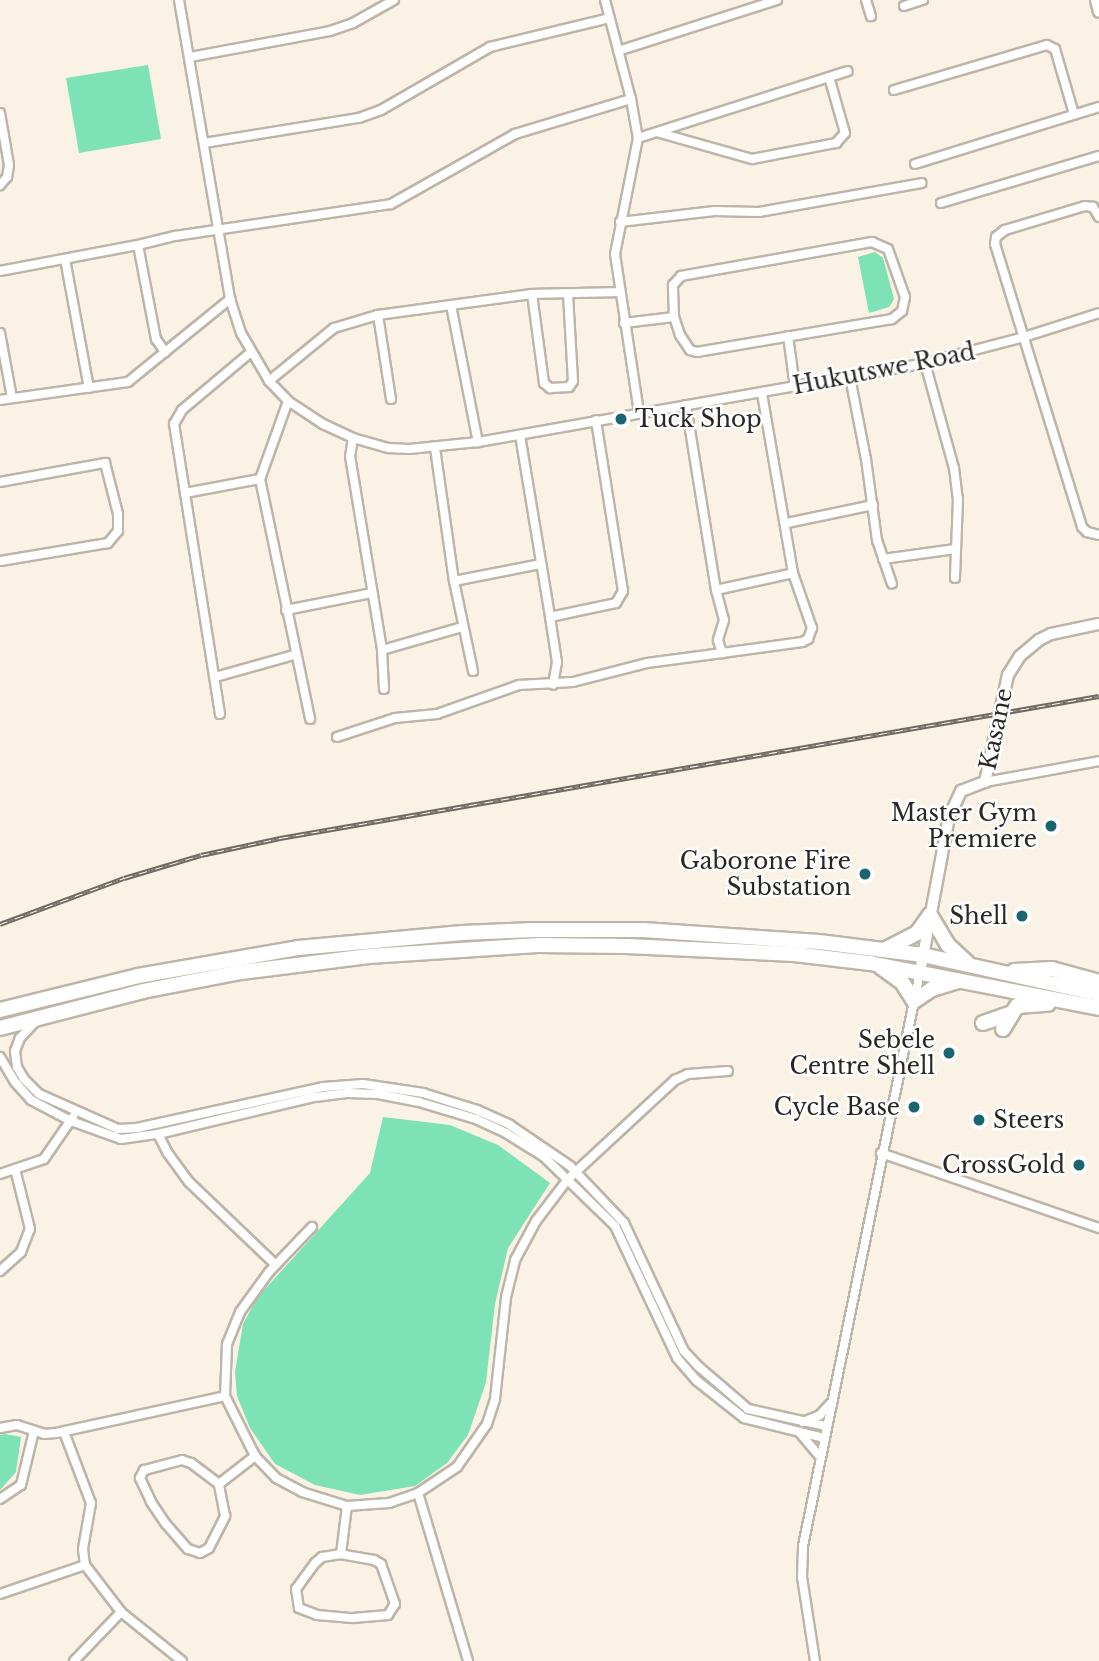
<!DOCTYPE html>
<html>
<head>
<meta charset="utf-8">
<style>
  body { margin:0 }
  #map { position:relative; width:1099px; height:1661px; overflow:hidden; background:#faf2e4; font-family:"Libre Baskerville",serif }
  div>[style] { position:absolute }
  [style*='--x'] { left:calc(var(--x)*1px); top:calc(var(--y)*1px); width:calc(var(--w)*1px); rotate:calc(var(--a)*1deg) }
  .green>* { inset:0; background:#7de2b6 }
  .roads { filter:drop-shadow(2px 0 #bcb5a8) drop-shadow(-2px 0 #bcb5a8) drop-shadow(0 2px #bcb5a8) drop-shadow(0 -2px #bcb5a8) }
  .street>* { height:8px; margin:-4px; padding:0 4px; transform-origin:4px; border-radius:4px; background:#fff }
  .secondary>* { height:10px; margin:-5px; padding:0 5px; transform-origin:5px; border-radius:5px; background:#fff }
  .highway>* { height:14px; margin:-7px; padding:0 7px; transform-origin:7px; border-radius:7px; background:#fff }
  .rail>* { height:5px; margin-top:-2.5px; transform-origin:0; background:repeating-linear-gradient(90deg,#fff 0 8px,#6e6961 0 16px); box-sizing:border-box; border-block:2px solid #6e6961 }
  .dots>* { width:19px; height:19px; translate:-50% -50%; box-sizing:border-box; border:4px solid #fff; border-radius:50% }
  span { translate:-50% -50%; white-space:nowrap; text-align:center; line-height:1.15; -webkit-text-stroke:5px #fff; paint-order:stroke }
  .street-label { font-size:23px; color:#2b2823 }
  .poi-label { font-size:23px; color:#2b2823 }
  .left { translate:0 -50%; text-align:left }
  .right { translate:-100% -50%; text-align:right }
</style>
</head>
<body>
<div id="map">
  <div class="green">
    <div style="clip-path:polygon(148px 65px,161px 139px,79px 153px,66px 78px)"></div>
    <div style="clip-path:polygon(875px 252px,883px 258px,894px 299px,889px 307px,869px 313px,858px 257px)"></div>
    <div style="clip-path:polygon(383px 1117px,450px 1125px,498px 1145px,550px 1183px,508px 1248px,495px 1304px,486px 1382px,468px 1435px,447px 1463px,415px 1486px,360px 1495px,315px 1485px,275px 1464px,250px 1428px,237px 1396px,235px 1372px,243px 1324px,257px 1298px,370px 1173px)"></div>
    <div style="clip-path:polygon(5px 1434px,21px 1437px,16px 1472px,0 1490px,0 1435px)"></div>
  </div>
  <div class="roads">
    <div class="street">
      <div style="--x:179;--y:0;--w:303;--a:80.3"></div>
      <div style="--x:230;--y:299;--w:36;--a:72"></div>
      <div style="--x:241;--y:333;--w:56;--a:59.7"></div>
      <div style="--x:269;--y:381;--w:28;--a:46"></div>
      <div style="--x:288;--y:401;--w:42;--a:33.3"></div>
      <div style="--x:323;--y:424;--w:33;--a:25"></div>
      <div style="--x:353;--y:438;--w:37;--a:16"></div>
      <div style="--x:389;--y:448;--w:20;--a:3"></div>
      <div style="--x:409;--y:449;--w:69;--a:-5.8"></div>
      <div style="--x:478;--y:442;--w:454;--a:-10"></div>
      <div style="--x:925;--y:363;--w:102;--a:-14.7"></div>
      <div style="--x:1024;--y:337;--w:79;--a:-17.7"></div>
      <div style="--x:605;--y:0;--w:102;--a:75.3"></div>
      <div style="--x:631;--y:99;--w:40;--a:80"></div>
      <div style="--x:638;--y:138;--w:118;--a:101.2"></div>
      <div style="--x:615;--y:254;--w:160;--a:81.4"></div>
      <div style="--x:866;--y:0;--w:17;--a:73"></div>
      <div style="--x:904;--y:6;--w:20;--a:-18"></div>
      <div style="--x:618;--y:51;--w:167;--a:-17.8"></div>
      <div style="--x:190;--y:57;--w:142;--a:-10.5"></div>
      <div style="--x:330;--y:31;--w:24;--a:-19"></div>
      <div style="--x:353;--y:23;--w:47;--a:-29.3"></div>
      <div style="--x:894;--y:90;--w:159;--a:-16.4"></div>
      <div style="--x:1047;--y:45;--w:9;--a:27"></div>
      <div style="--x:1055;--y:49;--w:68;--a:73.7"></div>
      <div style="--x:0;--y:113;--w:53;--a:80.2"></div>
      <div style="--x:9;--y:165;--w:12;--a:99"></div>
      <div style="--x:7;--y:177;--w:11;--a:131"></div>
      <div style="--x:660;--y:133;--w:96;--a:15.8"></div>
      <div style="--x:752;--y:159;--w:86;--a:-10.8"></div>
      <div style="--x:836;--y:143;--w:13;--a:-48"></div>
      <div style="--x:845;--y:133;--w:58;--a:-105.9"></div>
      <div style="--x:638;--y:138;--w:220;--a:-17.7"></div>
      <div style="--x:204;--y:143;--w:157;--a:-9.2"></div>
      <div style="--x:359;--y:118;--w:23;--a:-20"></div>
      <div style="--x:381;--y:110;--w:126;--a:-30"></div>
      <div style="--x:490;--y:47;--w:123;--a:-13.6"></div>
      <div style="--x:915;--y:164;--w:193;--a:-17.2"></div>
      <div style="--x:941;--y:203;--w:165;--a:-16.6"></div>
      <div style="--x:1099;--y:217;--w:12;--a:-121"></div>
      <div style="--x:1093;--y:207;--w:8;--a:-173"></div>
      <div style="--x:1085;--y:206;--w:84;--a:163.3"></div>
      <div style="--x:1005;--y:230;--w:11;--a:142"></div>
      <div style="--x:996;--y:237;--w:7;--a:98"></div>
      <div style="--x:995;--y:244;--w:296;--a:72.9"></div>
      <div style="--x:1082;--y:527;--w:7;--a:45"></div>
      <div style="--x:1087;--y:532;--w:12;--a:14"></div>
      <div style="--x:620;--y:222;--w:95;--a:-6.7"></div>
      <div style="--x:714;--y:211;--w:45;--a:1.3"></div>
      <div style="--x:759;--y:212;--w:165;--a:-10.1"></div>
      <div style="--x:872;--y:242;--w:17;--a:24"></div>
      <div style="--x:888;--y:249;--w:51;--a:70.5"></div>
      <div style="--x:905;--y:297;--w:14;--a:102"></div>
      <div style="--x:902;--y:311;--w:13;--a:141"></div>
      <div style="--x:892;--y:319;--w:198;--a:170.4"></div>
      <div style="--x:697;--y:352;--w:7;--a:-164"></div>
      <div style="--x:690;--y:350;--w:18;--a:-124"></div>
      <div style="--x:680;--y:335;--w:19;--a:-108"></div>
      <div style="--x:674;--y:317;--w:32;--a:-92"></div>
      <div style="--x:673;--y:285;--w:12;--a:-48"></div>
      <div style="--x:681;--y:276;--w:194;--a:-10.1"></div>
      <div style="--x:138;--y:245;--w:38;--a:-14"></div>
      <div style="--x:175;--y:236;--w:218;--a:-8.4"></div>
      <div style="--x:391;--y:204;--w:142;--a:-29.4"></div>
      <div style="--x:515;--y:134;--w:121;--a:-16.8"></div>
      <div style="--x:65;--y:259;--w:131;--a:79.5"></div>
      <div style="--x:0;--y:271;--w:140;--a:-10.7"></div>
      <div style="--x:138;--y:245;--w:96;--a:79.2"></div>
      <div style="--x:156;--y:339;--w:16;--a:55"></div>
      <div style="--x:532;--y:294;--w:90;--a:82.3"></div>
      <div style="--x:544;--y:383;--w:8;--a:40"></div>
      <div style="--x:550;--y:388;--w:19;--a:-3"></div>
      <div style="--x:569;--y:387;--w:7;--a:-56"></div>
      <div style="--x:573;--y:381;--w:87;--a:-93.3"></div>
      <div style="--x:451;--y:305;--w:140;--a:78.9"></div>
      <div style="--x:378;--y:315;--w:85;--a:81.2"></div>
      <div style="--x:624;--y:323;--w:50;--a:-6.8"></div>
      <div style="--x:0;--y:333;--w:66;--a:79.5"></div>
      <div style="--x:788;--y:336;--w:51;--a:82.2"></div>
      <div style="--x:925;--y:363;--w:109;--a:74.6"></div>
      <div style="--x:954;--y:468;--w:31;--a:83"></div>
      <div style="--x:958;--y:499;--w:79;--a:92.2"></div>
      <div style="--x:850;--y:377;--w:84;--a:79"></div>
      <div style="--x:866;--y:459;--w:82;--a:82.3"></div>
      <div style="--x:877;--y:540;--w:46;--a:71.2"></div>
      <div style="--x:269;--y:381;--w:84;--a:-39.2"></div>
      <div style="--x:334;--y:328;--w:46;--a:-16.5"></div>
      <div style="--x:378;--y:315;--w:155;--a:-7.8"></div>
      <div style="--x:532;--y:294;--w:87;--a:-1.3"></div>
      <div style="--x:0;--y:400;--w:129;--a:-8"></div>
      <div style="--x:128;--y:382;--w:132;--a:-39.1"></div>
      <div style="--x:288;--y:401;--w:83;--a:109.7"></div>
      <div style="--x:260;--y:479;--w:245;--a:78.2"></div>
      <div style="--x:686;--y:405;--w:187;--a:80.8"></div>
      <div style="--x:716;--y:590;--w:79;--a:-12.4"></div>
      <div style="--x:793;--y:573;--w:183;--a:-99.8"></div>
      <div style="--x:520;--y:435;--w:184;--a:80.6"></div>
      <div style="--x:550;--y:617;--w:67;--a:-12"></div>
      <div style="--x:616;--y:603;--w:14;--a:-60"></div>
      <div style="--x:623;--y:591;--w:173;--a:-99"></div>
      <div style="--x:353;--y:438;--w:18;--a:99"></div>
      <div style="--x:350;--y:456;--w:197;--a:80.6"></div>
      <div style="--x:382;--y:650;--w:39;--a:87"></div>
      <div style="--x:435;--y:448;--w:134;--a:81.9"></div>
      <div style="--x:454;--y:581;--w:92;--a:78.1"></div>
      <div style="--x:0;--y:482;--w:107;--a:-10.3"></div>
      <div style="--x:105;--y:463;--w:53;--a:75.7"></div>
      <div style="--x:118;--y:514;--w:17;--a:90"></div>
      <div style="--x:118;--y:531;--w:16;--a:130"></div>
      <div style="--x:108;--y:543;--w:109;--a:170.5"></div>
      <div style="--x:185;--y:493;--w:76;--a:-10.6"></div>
      <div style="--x:787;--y:523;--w:88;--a:-11.8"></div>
      <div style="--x:883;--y:559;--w:73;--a:-7.9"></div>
      <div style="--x:454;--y:581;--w:89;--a:-11.1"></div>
      <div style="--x:716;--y:590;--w:31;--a:75"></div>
      <div style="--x:724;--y:620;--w:21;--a:107"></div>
      <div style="--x:718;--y:640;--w:14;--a:73"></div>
      <div style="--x:722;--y:653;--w:81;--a:-7.8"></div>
      <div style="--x:802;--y:642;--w:7;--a:-27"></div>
      <div style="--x:808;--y:639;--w:12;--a:-70"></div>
      <div style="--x:812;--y:628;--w:58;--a:-109.1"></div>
      <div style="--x:286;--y:610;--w:88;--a:-11.2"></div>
      <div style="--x:550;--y:617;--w:46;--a:81.2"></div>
      <div style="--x:557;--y:662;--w:23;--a:100"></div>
      <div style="--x:382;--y:650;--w:83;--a:-16"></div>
      <div style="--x:215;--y:677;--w:82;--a:-15.6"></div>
      <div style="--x:220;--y:714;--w:294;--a:-99"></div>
      <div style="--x:174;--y:424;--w:16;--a:-60"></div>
      <div style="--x:182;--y:410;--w:89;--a:-40"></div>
      <div style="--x:337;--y:737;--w:61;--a:-18.1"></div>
      <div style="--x:395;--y:718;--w:42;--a:-5.4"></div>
      <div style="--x:437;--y:714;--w:87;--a:-19.5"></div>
      <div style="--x:519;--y:685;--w:54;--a:-3.2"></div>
      <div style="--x:573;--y:682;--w:76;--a:-14.4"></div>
      <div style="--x:647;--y:663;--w:76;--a:-7.6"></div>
      <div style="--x:985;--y:782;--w:116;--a:-10.4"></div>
      <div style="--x:34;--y:1023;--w:21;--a:133"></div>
      <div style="--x:20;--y:1038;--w:14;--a:111"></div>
      <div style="--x:15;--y:1051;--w:16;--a:83"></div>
      <div style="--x:17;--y:1067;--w:14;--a:60"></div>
      <div style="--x:24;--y:1079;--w:21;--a:45"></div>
      <div style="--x:39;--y:1094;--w:86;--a:23.9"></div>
      <div style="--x:118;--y:1129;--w:19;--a:-3"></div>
      <div style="--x:137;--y:1128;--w:190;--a:-12.4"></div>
      <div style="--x:323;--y:1087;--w:40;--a:-4.3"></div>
      <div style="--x:363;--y:1084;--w:61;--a:8.5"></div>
      <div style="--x:423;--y:1093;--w:57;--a:17.5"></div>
      <div style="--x:477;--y:1110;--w:36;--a:24"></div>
      <div style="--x:510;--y:1125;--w:73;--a:34.3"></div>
      <div style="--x:570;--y:1166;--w:79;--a:46.5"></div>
      <div style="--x:624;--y:1223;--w:141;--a:64.9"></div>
      <div style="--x:684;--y:1351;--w:21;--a:47"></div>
      <div style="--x:698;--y:1366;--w:66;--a:40.7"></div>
      <div style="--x:748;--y:1409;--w:80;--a:12.3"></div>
      <div style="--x:0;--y:1057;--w:29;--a:59"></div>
      <div style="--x:15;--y:1082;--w:24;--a:48"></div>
      <div style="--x:31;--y:1100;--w:45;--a:27.7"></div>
      <div style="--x:71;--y:1121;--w:53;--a:19.8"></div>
      <div style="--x:121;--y:1139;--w:37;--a:-8"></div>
      <div style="--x:158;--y:1134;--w:161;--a:-13.3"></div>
      <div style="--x:315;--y:1097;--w:32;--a:-7"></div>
      <div style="--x:347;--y:1093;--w:31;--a:2"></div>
      <div style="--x:378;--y:1094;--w:42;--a:11"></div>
      <div style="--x:419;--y:1102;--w:59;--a:16.6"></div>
      <div style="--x:476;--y:1119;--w:33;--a:25"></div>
      <div style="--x:506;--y:1133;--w:44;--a:31.9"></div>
      <div style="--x:543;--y:1156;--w:100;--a:44.2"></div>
      <div style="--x:615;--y:1226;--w:146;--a:64.8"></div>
      <div style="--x:677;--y:1358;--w:29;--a:49"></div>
      <div style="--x:696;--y:1380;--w:61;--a:38.4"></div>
      <div style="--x:744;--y:1418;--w:82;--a:14"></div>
      <div style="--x:158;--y:1134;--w:20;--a:63"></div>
      <div style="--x:167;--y:1152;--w:37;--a:54"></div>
      <div style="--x:189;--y:1182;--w:120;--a:43.7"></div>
      <div style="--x:881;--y:1153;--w:231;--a:19"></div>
      <div style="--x:0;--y:1174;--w:46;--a:-18.8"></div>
      <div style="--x:44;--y:1159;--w:51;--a:-55.4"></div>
      <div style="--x:312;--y:1227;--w:62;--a:133.7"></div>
      <div style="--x:269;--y:1272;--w:49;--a:125.9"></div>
      <div style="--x:240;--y:1312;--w:35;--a:112"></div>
      <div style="--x:227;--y:1344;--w:52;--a:92.2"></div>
      <div style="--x:225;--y:1396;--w:67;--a:63.4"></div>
      <div style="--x:255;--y:1456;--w:30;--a:46"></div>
      <div style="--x:276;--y:1478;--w:30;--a:28"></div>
      <div style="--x:302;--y:1492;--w:47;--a:17.3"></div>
      <div style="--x:347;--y:1506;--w:42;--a:-4.1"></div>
      <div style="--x:389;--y:1503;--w:31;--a:-19"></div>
      <div style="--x:418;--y:1493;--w:47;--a:-33.7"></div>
      <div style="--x:457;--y:1467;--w:52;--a:-55.1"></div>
      <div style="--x:487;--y:1424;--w:26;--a:-72"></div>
      <div style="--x:495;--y:1399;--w:103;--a:-83.8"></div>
      <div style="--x:506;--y:1297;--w:38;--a:-76"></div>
      <div style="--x:515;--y:1260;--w:44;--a:-61.7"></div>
      <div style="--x:536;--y:1221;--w:53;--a:-52.7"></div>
      <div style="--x:568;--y:1179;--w:146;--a:-42.8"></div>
      <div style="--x:675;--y:1080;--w:14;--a:-25"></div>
      <div style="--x:688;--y:1074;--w:40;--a:-4.3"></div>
      <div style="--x:0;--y:1271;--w:28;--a:-42"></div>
      <div style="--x:21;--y:1252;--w:25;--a:-69"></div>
      <div style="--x:30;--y:1229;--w:62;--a:-104"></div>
      <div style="--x:803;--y:1422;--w:18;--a:-22"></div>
      <div style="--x:820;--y:1415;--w:15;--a:-48"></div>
      <div style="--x:0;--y:1428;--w:17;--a:-10"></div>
      <div style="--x:17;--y:1425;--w:28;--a:18"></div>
      <div style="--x:44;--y:1434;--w:12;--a:-5"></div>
      <div style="--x:56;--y:1433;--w:173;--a:-12.3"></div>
      <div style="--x:64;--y:1432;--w:76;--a:69.2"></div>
      <div style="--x:91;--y:1503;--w:47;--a:99.9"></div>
      <div style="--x:83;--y:1549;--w:16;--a:83"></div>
      <div style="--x:85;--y:1565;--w:59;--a:52.5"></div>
      <div style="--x:121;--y:1612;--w:78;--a:38.8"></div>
      <div style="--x:800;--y:1433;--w:31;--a:50"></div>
      <div style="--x:219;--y:1484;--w:35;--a:-143"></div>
      <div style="--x:191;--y:1463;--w:9;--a:-162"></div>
      <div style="--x:182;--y:1460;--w:39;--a:165"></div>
      <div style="--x:144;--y:1470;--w:9;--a:117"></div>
      <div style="--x:140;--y:1478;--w:26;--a:65"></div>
      <div style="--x:151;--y:1502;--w:27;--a:56"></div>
      <div style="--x:166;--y:1524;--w:33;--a:49"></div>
      <div style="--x:188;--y:1549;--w:13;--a:18"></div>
      <div style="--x:200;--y:1553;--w:10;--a:-29"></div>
      <div style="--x:209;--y:1548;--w:36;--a:-63"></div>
      <div style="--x:225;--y:1516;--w:33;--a:-101"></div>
      <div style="--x:219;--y:1484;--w:46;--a:-37.9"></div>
      <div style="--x:418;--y:1493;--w:175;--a:73.4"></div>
      <div style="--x:0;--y:1499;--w:25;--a:-34"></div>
      <div style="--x:21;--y:1485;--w:56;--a:-76.5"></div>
      <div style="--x:341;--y:1554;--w:19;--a:171"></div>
      <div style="--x:322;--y:1557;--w:9;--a:139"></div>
      <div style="--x:315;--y:1563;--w:32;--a:126"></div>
      <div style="--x:296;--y:1589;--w:19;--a:81"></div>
      <div style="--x:299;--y:1608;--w:19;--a:21"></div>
      <div style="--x:317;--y:1615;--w:36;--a:5"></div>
      <div style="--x:353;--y:1618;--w:35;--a:-5"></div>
      <div style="--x:388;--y:1615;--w:13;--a:-58"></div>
      <div style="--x:395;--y:1604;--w:42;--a:-109.3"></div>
      <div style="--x:381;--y:1564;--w:8;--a:-150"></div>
      <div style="--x:374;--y:1560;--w:34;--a:-170"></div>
      <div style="--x:341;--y:1554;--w:48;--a:-82.9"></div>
      <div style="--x:0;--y:1594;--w:90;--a:-18.8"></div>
      <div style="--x:74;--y:1661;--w:68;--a:-46.2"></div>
      <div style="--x:815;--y:1661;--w:85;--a:-98.8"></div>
      <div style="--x:802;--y:1577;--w:31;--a:-88"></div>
      <div style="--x:803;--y:1546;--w:586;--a:-78.48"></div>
    </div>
    <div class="secondary">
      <div style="--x:1096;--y:0;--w:12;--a:76"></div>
      <div style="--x:920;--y:972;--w:158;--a:-79.4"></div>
      <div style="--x:949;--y:817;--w:29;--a:-65"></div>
      <div style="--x:961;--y:791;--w:26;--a:-21"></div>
      <div style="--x:985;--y:782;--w:109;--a:-77.9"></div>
      <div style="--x:1008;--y:675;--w:22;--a:-58"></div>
      <div style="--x:1020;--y:656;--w:25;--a:-40"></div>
      <div style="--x:1039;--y:640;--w:13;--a:-27"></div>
      <div style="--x:1051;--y:634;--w:49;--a:-11.8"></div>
    </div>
    <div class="highway">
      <div style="--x:930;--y:915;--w:35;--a:59"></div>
      <div style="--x:948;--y:945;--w:26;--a:43"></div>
      <div style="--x:886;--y:949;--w:35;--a:-27"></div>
      <div style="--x:917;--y:933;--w:22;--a:-54"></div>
      <div style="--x:881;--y:967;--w:26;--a:36"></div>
      <div style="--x:902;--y:982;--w:22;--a:58"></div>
      <div style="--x:914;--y:1001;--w:22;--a:-34"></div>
      <div style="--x:932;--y:989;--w:28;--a:-17"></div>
      <div style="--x:1014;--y:971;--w:38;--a:-3"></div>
      <div style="--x:1052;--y:969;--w:49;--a:15.5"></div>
      <div style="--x:0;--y:1010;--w:142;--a:-13.8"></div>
      <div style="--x:138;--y:976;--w:162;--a:-9.9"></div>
      <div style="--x:298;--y:948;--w:165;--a:-5.2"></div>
      <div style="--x:462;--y:933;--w:71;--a:-2.4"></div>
      <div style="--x:533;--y:930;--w:110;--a:0"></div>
      <div style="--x:643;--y:930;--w:176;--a:3.9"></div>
      <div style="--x:819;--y:942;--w:105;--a:7.1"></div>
      <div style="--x:923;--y:955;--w:180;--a:12.5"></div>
      <div style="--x:983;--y:1023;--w:31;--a:-19"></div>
      <div style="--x:0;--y:1028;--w:148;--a:-14.5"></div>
      <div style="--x:143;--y:991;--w:100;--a:-11"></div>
      <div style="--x:241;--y:972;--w:129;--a:-7.1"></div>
      <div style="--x:369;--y:956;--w:169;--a:-3.7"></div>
      <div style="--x:538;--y:945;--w:88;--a:0.7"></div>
      <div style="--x:626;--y:946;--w:168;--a:2.7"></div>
      <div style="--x:794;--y:954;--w:77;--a:6.8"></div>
      <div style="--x:870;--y:963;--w:233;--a:11.1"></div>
      <div style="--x:1003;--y:1029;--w:27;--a:-59"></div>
      <div style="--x:1017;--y:1006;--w:31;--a:-4"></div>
    </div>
  </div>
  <div class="rail">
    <div style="--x:0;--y:924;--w:132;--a:-20.4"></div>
    <div style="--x:124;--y:878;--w:80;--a:-16.6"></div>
    <div style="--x:201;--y:855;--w:81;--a:-12.1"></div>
    <div style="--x:280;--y:838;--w:831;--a:-9.84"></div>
  </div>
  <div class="dots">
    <div style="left:621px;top:419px;background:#1a6570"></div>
    <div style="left:1051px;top:826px;background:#1a6570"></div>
    <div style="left:865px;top:874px;background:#1a6570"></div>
    <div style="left:1022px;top:916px;background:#1a6570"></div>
    <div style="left:949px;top:1053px;background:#1a6570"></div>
    <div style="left:914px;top:1107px;background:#1a6570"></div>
    <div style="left:979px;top:1120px;background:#1a6570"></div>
    <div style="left:1079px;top:1165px;background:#1a6570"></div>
  </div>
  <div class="street-label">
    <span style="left:884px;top:369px;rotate:-11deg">Hukutswe Road</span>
    <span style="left:996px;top:729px;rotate:-78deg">Kasane</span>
  </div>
  <div class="poi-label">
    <span class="left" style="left:635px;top:419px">Tuck Shop</span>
    <span class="right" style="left:1037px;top:826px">Master Gym<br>Premiere</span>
    <span class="right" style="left:851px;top:874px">Gaborone Fire<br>Substation</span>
    <span class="right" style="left:1008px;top:916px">Shell</span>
    <span class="right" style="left:935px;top:1053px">Sebele<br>Centre Shell</span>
    <span class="right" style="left:900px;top:1107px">Cycle Base</span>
    <span class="left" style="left:993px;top:1120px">Steers</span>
    <span class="right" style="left:1065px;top:1165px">CrossGold</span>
  </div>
</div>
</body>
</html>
